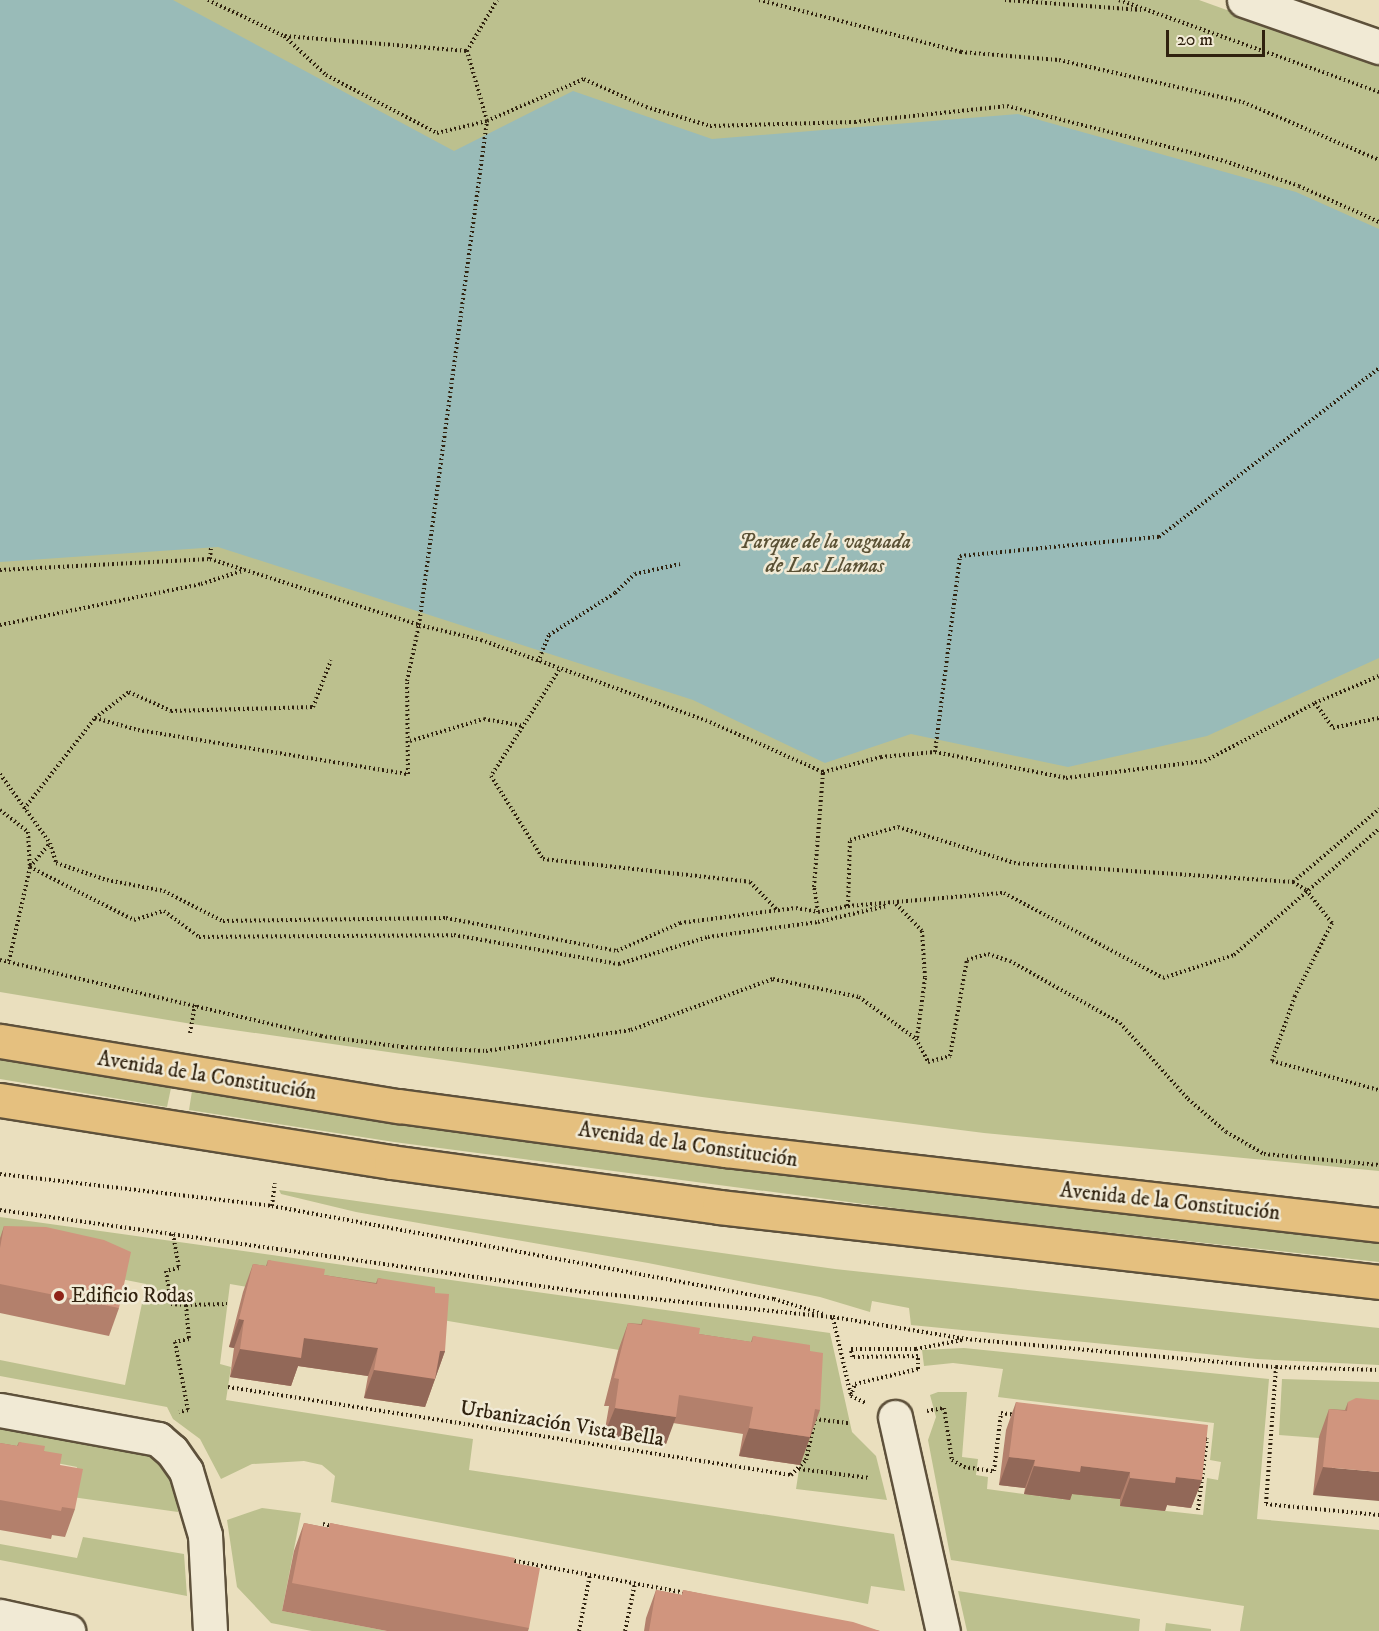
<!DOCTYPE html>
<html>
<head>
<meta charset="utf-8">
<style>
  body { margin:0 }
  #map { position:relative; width:1379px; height:1631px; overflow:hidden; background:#eadfbe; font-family:"IM FELL DW Pica",serif }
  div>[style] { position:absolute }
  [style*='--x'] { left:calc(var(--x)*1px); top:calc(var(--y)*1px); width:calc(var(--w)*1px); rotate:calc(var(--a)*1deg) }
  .green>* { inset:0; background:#bcc08e }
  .water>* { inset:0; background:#99bbb8 }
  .path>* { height:4px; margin-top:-2px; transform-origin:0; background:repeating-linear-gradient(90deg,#30220f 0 1.5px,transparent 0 4.5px) }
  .roads { filter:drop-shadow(2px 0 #5e513b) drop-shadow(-2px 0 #5e513b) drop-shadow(0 2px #5e513b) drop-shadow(0 -2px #5e513b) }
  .minor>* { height:33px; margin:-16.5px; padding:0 16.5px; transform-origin:16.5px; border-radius:16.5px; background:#f1ead5 }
  .primary>* { height:33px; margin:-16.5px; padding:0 16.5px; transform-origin:16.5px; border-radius:16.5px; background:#e5c07f }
  .wall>* { inset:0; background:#b3806c }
  .shaded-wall>* { inset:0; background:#926858 }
  .building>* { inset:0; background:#d0957e }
  .dots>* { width:16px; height:16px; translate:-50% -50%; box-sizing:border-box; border:3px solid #f1ead5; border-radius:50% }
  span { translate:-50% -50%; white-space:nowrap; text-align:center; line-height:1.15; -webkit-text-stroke:5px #f1ead5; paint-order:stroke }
  .park-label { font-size:21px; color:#5a5135; font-style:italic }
  .street-label { font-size:21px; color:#30220f }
  .poi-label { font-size:21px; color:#30220f }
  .left { translate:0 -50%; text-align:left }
  .scale { position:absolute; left:1166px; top:30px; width:99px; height:27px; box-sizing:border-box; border:3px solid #30220f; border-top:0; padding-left:8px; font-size:18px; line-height:21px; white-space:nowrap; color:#30220f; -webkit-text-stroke:4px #f1ead5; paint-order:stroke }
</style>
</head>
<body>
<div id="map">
  <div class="green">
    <div style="clip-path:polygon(0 0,1199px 0,1379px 65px,1379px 1171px,984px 1133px,702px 1097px,192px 1024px,0 992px)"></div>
    <div style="clip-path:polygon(0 1060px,171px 1088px,167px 1107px,0 1079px)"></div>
    <div style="clip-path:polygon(192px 1091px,724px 1168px,1379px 1242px,1379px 1262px,939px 1214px,394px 1142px,189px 1110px)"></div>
    <div style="clip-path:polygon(279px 1190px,835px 1269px,1379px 1328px,1379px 1365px,1257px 1359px,911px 1325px,909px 1308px,872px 1301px,870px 1312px,820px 1297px,648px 1263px,356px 1212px,281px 1194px)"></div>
    <div style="clip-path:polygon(0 1217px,830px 1333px,852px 1432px,876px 1456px,887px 1500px,796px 1489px,804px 1437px,631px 1352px,230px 1284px,220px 1364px,231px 1367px,226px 1400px,473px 1439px,469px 1470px,894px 1534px,905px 1591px,871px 1586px,868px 1604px,331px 1502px,335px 1476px,322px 1465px,304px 1461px,252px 1464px,221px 1479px,200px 1439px,173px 1419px,167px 1407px,0 1376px,0 1360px,125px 1385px,146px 1284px,0 1255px)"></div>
    <div style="clip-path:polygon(964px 1348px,1269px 1379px,1257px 1519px,1379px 1530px,1379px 1631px,1240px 1631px,1244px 1606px,951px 1560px,928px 1440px,936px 1417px,930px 1395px,938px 1392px,967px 1392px,962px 1457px,978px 1459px,976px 1475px,988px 1477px,987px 1489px,1069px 1500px,1071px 1493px,1120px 1499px,1120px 1506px,1203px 1515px,1207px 1478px,1218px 1480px,1221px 1462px,1210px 1460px,1214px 1423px,998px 1397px,1003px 1369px,953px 1363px,924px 1366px,922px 1350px)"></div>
    <div style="clip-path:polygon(1282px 1379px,1379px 1382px,1379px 1430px,1319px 1438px,1279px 1435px)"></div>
    <div style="clip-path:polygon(0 1422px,151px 1454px,176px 1489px,178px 1512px,72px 1497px,77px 1467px,0 1452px)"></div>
    <div style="clip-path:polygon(262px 1508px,301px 1513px,282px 1611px,387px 1631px,312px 1631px,271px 1623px,237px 1587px,227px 1520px)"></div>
    <div style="clip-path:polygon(83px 1537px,184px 1554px,187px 1596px,0 1560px,0 1544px,77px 1558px)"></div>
    <div style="clip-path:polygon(958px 1591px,1140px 1619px,1139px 1631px,967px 1631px)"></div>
    <div style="clip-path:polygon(1166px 1623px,1211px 1629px,1211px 1631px,1165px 1631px)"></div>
  </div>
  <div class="water">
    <div style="clip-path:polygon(0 0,173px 0,454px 151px,573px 91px,712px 139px,1018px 114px,1296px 192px,1379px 229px,1379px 658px,1207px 736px,1068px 767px,911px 734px,825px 763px,693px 700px,218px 547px,0 562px)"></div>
  </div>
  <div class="path">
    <div style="--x:208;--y:0;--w:84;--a:25.3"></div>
    <div style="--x:284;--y:36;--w:57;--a:42.9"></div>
    <div style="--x:326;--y:75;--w:125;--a:27.6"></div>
    <div style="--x:437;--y:133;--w:51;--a:-13.5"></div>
    <div style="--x:487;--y:121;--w:106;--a:-23.4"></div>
    <div style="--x:584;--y:79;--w:68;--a:24.3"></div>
    <div style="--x:646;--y:107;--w:67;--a:16.5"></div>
    <div style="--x:710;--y:126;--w:145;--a:-1.6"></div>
    <div style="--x:855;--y:122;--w:153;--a:-6"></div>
    <div style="--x:1007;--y:106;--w:221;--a:14.2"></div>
    <div style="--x:1221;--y:160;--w:82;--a:18.4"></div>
    <div style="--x:1299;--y:186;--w:88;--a:24.2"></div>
    <div style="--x:759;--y:0;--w:209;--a:14.4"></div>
    <div style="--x:961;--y:52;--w:98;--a:4.7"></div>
    <div style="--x:1059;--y:60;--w:189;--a:12.9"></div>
    <div style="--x:1243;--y:102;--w:148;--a:23.1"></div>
    <div style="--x:1005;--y:0;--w:137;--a:4.2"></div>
    <div style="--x:1119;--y:0;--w:276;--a:19.5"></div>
    <div style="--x:285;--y:36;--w:183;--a:4.7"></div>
    <div style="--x:467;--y:51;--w:59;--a:-59.5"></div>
    <div style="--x:210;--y:559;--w:11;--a:-85"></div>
    <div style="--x:0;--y:570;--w:210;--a:-3"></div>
    <div style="--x:210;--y:559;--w:219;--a:17.5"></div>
    <div style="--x:419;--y:625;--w:64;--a:13.6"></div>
    <div style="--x:481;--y:640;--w:243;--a:19.7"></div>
    <div style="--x:710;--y:722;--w:124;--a:23.9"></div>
    <div style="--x:823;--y:772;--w:60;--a:-14.5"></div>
    <div style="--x:881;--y:757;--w:54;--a:-5.3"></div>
    <div style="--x:935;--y:752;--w:134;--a:11.2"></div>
    <div style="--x:1066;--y:778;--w:140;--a:-7"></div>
    <div style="--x:1205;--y:761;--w:124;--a:-27.8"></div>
    <div style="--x:1315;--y:703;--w:31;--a:54"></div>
    <div style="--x:1333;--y:728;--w:47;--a:-12.3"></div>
    <div style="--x:0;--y:625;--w:205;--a:-11.5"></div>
    <div style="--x:201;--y:584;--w:46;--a:-17.7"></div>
    <div style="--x:538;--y:662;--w:29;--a:-68"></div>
    <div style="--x:549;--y:635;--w:78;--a:-32.5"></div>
    <div style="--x:615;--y:593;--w:28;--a:-44"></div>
    <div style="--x:635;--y:574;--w:46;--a:-12.5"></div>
    <div style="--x:559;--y:670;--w:126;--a:122.7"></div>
    <div style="--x:491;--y:776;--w:98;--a:57.9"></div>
    <div style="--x:543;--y:859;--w:208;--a:6.3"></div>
    <div style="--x:750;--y:882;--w:40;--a:46"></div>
    <div style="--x:1315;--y:703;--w:69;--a:-22.9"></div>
    <div style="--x:95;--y:718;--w:45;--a:15.6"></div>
    <div style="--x:138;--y:730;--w:274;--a:9.3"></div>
    <div style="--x:408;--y:774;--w:93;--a:-90.6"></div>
    <div style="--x:407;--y:681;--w:57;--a:-77.9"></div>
    <div style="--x:419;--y:625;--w:509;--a:-82.32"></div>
    <div style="--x:487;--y:121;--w:73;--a:-105.9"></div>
    <div style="--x:410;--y:741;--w:77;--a:-16.6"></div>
    <div style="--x:484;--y:719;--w:40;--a:10"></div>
    <div style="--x:935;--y:752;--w:198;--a:-82.7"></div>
    <div style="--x:960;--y:556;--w:200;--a:-5.5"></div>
    <div style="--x:1159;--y:537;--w:277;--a:-37.5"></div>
    <div style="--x:0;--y:774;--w:85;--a:54.1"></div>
    <div style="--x:50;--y:843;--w:21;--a:73"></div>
    <div style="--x:56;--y:863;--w:54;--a:18.4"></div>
    <div style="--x:107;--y:880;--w:58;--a:10.9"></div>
    <div style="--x:164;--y:891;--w:66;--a:27"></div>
    <div style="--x:223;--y:921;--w:223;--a:-0.8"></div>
    <div style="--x:446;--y:918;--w:174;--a:10.9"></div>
    <div style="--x:617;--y:951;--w:69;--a:-24"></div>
    <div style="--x:680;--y:923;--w:117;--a:-7.4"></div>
    <div style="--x:796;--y:908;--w:22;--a:10"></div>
    <div style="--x:818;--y:912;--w:31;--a:-11"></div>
    <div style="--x:848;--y:906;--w:157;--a:-4.8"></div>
    <div style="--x:1004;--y:893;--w:180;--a:28.1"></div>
    <div style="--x:1163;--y:978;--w:75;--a:-17.9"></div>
    <div style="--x:1234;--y:955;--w:192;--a:-41"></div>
    <div style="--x:24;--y:809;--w:115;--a:-52"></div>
    <div style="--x:95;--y:718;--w:43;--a:-37.4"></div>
    <div style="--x:129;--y:692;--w:46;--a:24.3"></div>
    <div style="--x:171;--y:711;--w:142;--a:-1.6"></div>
    <div style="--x:313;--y:707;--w:50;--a:-69"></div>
    <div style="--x:0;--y:810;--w:36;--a:38"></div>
    <div style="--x:28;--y:832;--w:35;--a:87"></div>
    <div style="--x:30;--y:867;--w:117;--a:27"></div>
    <div style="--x:134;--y:920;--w:31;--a:-17"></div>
    <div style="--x:164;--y:911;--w:44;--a:36.6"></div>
    <div style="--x:199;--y:937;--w:255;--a:-0.4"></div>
    <div style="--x:454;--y:935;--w:168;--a:10"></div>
    <div style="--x:619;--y:964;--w:93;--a:-16.9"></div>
    <div style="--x:708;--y:937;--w:111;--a:-7.8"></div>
    <div style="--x:818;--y:922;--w:70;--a:-13.2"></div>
    <div style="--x:1293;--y:882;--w:113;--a:-40.3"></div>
    <div style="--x:896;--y:904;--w:37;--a:46"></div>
    <div style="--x:922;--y:931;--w:47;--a:86.3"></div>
    <div style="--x:925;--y:978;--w:61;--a:97.6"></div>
    <div style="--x:848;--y:906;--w:66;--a:-88.3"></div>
    <div style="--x:850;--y:840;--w:50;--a:-15.2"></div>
    <div style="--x:898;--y:827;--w:121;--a:17.2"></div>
    <div style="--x:1014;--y:863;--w:280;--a:3.9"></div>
    <div style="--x:1293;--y:882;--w:15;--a:32"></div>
    <div style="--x:1306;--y:890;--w:42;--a:51.8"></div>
    <div style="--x:1332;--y:923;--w:82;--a:116.9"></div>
    <div style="--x:1295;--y:996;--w:69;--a:109.5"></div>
    <div style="--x:1272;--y:1061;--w:111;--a:15.2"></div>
    <div style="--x:818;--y:912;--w:25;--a:-99"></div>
    <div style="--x:814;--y:887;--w:115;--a:-85.5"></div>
    <div style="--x:0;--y:960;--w:330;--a:13.3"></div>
    <div style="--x:321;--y:1036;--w:82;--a:7.7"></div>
    <div style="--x:402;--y:1047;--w:84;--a:2.7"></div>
    <div style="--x:486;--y:1051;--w:147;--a:-8.2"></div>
    <div style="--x:631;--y:1030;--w:151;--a:-19.8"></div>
    <div style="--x:773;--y:979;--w:88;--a:11.8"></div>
    <div style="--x:859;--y:997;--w:71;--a:36.4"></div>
    <div style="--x:916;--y:1039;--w:26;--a:62"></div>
    <div style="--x:928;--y:1062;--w:23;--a:-15"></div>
    <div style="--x:950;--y:1056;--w:97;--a:-80"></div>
    <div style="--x:967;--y:960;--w:22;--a:-16"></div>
    <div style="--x:988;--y:954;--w:23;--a:18"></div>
    <div style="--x:1010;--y:961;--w:126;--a:29.4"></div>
    <div style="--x:1120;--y:1023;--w:102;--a:48.2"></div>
    <div style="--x:1188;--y:1099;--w:50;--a:41"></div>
    <div style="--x:1226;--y:1132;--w:44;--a:30.1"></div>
    <div style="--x:1264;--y:1154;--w:116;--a:5.5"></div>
    <div style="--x:9;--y:961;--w:96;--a:-77.4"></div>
    <div style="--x:30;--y:867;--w:31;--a:-50"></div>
    <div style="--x:190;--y:1033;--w:29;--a:-80"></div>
    <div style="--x:0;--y:1174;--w:274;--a:6.7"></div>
    <div style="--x:272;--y:1206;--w:511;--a:10.5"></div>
    <div style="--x:774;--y:1299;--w:51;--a:17"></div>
    <div style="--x:272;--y:1206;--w:23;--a:-83"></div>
    <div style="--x:0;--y:1210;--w:581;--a:8.02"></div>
    <div style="--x:575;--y:1291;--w:259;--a:5.8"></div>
    <div style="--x:833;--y:1317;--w:135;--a:9.4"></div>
    <div style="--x:966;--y:1339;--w:311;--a:5.2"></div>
    <div style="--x:1276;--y:1367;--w:103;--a:1.7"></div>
    <div style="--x:173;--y:1234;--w:35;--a:80"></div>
    <div style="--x:179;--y:1268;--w:13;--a:167"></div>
    <div style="--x:166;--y:1271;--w:25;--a:81"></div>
    <div style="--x:170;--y:1296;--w:8;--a:83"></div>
    <div style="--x:171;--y:1304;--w:15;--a:4"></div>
    <div style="--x:186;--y:1305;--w:34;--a:85"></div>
    <div style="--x:189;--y:1339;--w:14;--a:168"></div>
    <div style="--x:175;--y:1342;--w:69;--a:79.2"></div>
    <div style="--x:188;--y:1410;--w:9;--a:167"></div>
    <div style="--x:143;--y:1298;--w:27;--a:-4"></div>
    <div style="--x:186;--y:1305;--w:41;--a:-1.4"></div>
    <div style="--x:833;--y:1318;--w:80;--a:77"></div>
    <div style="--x:1276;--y:1367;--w:137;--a:94.2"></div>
    <div style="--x:1266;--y:1504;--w:114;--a:5.6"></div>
    <div style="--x:228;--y:1387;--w:570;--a:8.88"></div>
    <div style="--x:791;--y:1475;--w:21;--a:-45"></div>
    <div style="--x:806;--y:1460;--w:42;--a:-77.6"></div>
    <div style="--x:815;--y:1419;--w:34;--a:7"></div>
    <div style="--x:851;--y:1396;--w:17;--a:25"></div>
    <div style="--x:851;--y:1396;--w:13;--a:-72"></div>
    <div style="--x:855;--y:1384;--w:65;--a:-13.4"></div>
    <div style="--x:918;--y:1369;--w:13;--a:-90"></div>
    <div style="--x:918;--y:1356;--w:66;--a:179.1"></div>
    <div style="--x:852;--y:1357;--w:8;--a:-97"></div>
    <div style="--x:851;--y:1349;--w:65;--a:0"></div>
    <div style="--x:916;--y:1349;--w:47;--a:-11.1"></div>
    <div style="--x:927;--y:1411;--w:17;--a:-10"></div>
    <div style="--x:944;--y:1408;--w:53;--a:81.3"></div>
    <div style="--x:952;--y:1460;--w:14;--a:30"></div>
    <div style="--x:964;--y:1467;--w:30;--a:8"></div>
    <div style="--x:994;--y:1471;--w:58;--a:-83.1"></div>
    <div style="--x:1001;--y:1413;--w:15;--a:8"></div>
    <div style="--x:799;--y:1469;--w:71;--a:7.3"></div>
    <div style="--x:1198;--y:1510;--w:72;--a:-82.8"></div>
    <div style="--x:1207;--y:1439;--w:5;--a:180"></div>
    <div style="--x:323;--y:1524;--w:9;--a:13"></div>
    <div style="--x:510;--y:1560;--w:179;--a:10.6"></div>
    <div style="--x:579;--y:1631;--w:57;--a:-78.9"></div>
    <div style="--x:625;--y:1631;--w:49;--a:-78.2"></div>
  </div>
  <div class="roads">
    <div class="minor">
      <div style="--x:1244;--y:0;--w:143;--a:19.2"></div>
      <div style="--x:0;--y:1410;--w:161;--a:10.4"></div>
      <div style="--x:158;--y:1439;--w:18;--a:41"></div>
      <div style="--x:172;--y:1451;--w:24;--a:55"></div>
      <div style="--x:186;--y:1471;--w:67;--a:73.5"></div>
      <div style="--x:205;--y:1535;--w:96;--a:87"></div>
      <div style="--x:895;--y:1417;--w:219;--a:77.4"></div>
      <div style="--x:0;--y:1616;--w:70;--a:12.4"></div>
    </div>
    <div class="primary">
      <div style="--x:0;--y:1041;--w:404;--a:9.3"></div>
      <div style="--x:399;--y:1106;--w:330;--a:7.7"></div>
      <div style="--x:726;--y:1150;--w:657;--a:6.55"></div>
      <div style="--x:0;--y:1100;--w:396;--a:9"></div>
      <div style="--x:391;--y:1162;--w:331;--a:7.8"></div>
      <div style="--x:719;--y:1207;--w:664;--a:6.48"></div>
    </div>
  </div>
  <div class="wall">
    <div style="clip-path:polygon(4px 1226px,119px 1308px,109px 1336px,0 1313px,0 1238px)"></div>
    <div style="clip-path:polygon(268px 1260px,324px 1275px,376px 1283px,378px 1278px,435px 1293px,445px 1351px,425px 1407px,364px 1398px,368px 1376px,298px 1366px,291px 1386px,230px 1377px,234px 1348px,229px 1347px,243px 1292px,253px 1264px,266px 1266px)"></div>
    <div style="clip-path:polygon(643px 1319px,699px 1334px,751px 1342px,753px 1336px,810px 1351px,820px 1410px,800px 1465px,739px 1456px,743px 1434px,673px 1423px,666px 1444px,604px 1435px,609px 1406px,604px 1406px,618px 1351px,628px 1323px,641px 1324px)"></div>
    <div style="clip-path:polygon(1379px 1400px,1313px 1495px,1319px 1437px,1329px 1409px,1345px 1410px,1348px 1402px)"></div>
    <div style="clip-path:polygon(1016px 1402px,1202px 1480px,1191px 1508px,1167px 1505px,1165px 1511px,1120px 1506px,1120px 1499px,1072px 1494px,1070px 1500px,1024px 1494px,1025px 1488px,999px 1485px,1006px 1430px)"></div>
    <div style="clip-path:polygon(19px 1442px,44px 1451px,60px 1465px,75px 1509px,65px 1537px,52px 1535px,51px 1539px,0 1530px,0 1443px,17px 1446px)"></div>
    <div style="clip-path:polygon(304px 1523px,329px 1528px,330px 1523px,514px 1563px,529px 1628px,528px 1631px,387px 1631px,282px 1611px,294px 1551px)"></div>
    <div style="clip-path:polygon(656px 1590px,682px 1595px,683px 1590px,880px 1631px,644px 1631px,646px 1618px)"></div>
  </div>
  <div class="shaded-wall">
    <div style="clip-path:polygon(239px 1319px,244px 1320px,234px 1348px,229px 1347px)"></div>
    <div style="clip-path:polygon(304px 1338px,378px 1348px,368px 1376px,298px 1366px,291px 1386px,230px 1377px,240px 1349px)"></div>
    <div style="clip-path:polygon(440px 1351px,445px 1351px,425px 1407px,364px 1398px,374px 1370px)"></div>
    <div style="clip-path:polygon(615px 1408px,676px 1417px,666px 1444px,604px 1435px)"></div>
    <div style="clip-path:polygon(749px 1428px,810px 1437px,800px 1465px,739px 1456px)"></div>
    <div style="clip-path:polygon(1009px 1457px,1035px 1460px,1025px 1488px,999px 1485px)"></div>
    <div style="clip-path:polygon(1034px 1466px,1081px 1466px,1130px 1472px,1120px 1499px,1072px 1494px,1070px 1500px,1024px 1494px)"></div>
    <div style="clip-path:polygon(1323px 1467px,1379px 1472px,1379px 1501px,1313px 1495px)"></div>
    <div style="clip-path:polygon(1176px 1477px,1202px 1480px,1191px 1508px,1167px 1505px,1165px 1511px,1120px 1506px,1130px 1478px)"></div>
  </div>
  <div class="building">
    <div style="clip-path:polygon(4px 1226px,46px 1227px,104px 1240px,131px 1252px,119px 1308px,0 1284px,0 1248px)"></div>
    <div style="clip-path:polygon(268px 1260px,325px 1269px,324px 1275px,377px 1284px,378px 1278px,435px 1287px,435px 1293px,449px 1294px,445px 1351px,440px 1351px,435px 1379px,374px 1370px,378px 1348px,304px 1338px,301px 1358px,240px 1349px,244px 1320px,239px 1319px,253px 1264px,267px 1266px)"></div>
    <div style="clip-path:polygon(643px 1319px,700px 1328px,699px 1334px,752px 1342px,753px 1336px,810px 1345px,810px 1351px,823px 1353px,820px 1410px,815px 1409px,810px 1437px,749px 1428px,753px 1407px,679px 1395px,676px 1417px,615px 1408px,619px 1379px,614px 1378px,628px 1323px,642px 1325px)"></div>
    <div style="clip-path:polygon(1356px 1398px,1379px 1400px,1379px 1472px,1323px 1467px,1329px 1409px,1347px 1411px,1348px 1402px)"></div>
    <div style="clip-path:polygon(1016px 1402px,1208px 1425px,1202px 1480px,1176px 1477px,1175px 1483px,1130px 1478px,1130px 1472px,1081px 1466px,1080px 1472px,1034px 1466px,1035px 1460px,1009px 1457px)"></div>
    <div style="clip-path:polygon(19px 1442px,45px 1446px,44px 1451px,62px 1454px,60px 1465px,83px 1469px,75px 1509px,62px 1507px,61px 1511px,0 1500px,0 1443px,18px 1446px)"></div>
    <div style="clip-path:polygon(304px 1523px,329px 1528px,330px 1523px,515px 1558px,514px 1563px,540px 1568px,529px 1628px,292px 1583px)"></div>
    <div style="clip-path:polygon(656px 1590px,682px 1595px,683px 1590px,853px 1622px,880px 1631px,649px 1631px)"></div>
  </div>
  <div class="dots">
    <div style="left:59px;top:1296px;background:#8f2418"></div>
  </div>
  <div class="park-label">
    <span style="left:825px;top:554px">Parque de la vaguada<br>de Las Llamas</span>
  </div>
  <div class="street-label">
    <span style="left:207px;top:1076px;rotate:9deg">Avenida de la Constitución</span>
    <span style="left:688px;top:1145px;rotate:8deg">Avenida de la Constitución</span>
    <span style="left:1170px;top:1202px;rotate:6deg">Avenida de la Constitución</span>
    <span style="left:562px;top:1424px;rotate:9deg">Urbanización Vista Bella</span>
  </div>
  <div class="poi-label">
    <span class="left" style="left:71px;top:1296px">Edificio Rodas</span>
  </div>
  <div class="scale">20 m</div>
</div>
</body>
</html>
